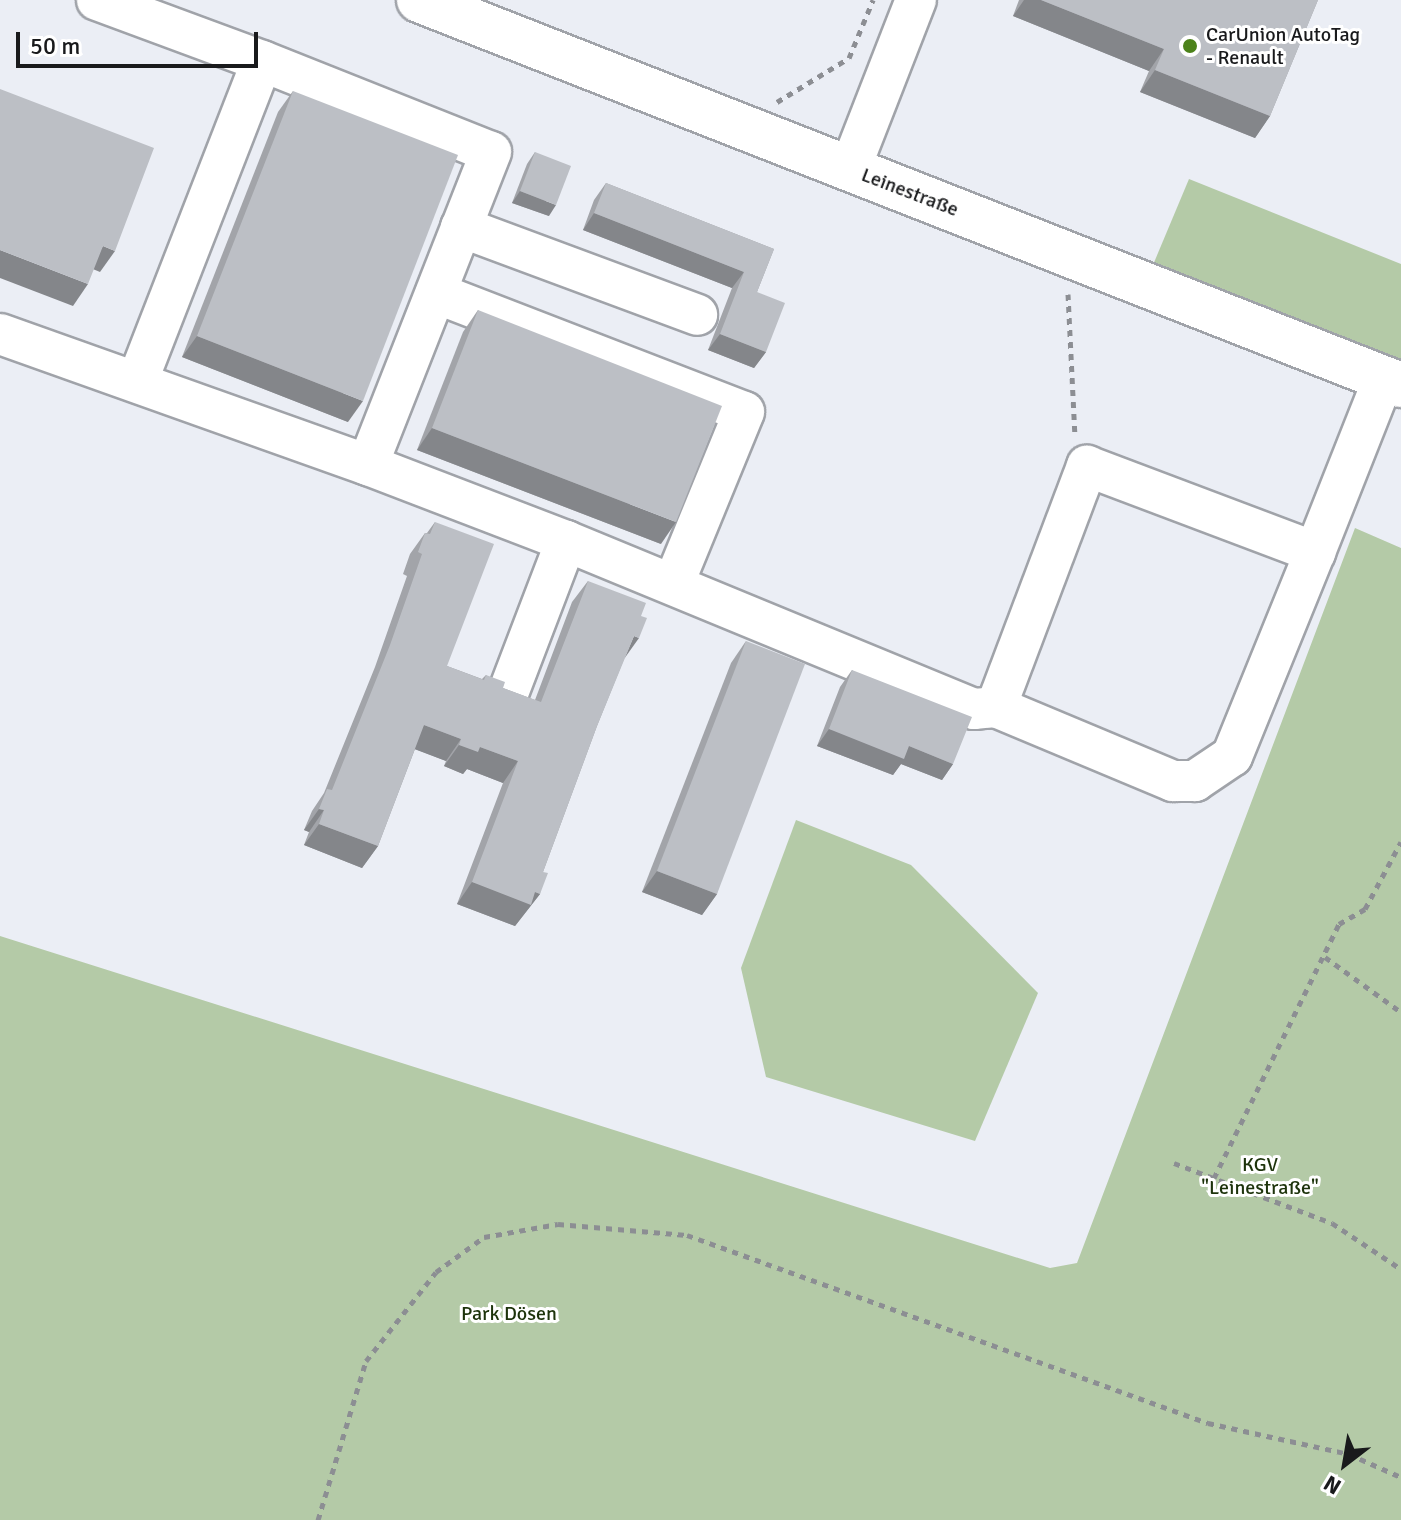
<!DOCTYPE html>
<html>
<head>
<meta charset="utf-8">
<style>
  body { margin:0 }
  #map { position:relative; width:1401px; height:1520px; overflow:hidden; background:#ebeef5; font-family:Signika,sans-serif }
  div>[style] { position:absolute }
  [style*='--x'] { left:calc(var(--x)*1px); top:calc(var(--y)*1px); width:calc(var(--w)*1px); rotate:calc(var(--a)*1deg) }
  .green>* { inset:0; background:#b4caa7 }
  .path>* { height:5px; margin-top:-2.5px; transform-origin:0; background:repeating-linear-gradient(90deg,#8c8e93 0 6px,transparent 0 12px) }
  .roads { filter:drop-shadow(2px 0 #a0a3a9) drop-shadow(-2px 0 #a0a3a9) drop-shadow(0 2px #a0a3a9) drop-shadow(0 -2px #a0a3a9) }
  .minor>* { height:40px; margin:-20px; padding:0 20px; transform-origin:20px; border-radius:20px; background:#fff }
  .major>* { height:44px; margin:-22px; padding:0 22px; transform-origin:22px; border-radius:22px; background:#fff }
  .wall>* { inset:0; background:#a2a4a9 }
  .shaded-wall>* { inset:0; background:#84868a }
  .building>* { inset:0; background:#bcbfc5 }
  .dots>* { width:22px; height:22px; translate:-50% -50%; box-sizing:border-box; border:4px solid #fff; border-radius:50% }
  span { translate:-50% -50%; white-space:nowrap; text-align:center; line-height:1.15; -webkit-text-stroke:6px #fff; paint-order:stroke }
  .poi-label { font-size:20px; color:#191a1c }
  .left { translate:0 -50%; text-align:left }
  .street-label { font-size:20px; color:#191a1c }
  .park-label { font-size:20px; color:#1d330b }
  .north { position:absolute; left:1305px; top:1424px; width:80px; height:80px; -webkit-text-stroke:6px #fff; paint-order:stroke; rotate:211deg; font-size:22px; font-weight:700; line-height:32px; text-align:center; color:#191a1c }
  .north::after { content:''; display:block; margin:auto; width:28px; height:36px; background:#191a1c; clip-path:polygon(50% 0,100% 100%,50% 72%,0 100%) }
  .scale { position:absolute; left:16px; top:32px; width:242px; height:36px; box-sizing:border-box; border:4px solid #191a1c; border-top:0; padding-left:10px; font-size:24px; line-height:28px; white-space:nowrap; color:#191a1c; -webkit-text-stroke:6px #fff; paint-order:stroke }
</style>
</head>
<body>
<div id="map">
  <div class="green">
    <div style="clip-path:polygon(1189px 179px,1401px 264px,1401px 385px,1145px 284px)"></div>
    <div style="clip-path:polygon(1355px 528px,1401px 548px,1401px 1520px,0 1520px,0 936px,1050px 1268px,1077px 1263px)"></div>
    <div style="clip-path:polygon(796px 820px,911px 865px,1038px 993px,975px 1141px,766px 1077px,741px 968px)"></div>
  </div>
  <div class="path">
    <div style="--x:777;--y:102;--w:84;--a:-31.4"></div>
    <div style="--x:849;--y:58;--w:63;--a:-67.5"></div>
    <div style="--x:1068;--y:294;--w:142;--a:87.2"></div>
    <div style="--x:1325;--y:957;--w:94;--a:35.9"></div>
    <div style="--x:1174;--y:1163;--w:169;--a:20.8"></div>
    <div style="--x:1332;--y:1223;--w:83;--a:33.7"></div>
    <div style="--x:1214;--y:1178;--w:283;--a:-63.8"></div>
    <div style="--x:1339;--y:924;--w:30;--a:-30"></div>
    <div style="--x:1365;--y:909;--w:76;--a:-61.8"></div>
    <div style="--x:318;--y:1520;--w:166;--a:-73.2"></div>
    <div style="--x:366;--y:1361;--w:113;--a:-51.8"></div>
    <div style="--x:436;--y:1272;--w:59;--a:-36.1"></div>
    <div style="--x:484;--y:1237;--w:75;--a:-10"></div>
    <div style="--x:558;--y:1224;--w:129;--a:4.9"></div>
    <div style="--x:687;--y:1235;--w:554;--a:19.84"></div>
    <div style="--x:1208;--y:1423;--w:144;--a:12.4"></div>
    <div style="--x:1349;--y:1454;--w:57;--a:23.9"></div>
  </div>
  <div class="roads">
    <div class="minor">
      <div style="--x:97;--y:0;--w:176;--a:20.3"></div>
      <div style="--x:850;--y:169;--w:181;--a:-68.7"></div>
      <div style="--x:461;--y:227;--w:252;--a:20.4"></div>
      <div style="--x:436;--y:293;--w:330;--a:21.1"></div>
      <div style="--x:744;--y:412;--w:185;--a:112.3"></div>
      <div style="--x:0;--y:334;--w:391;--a:19.6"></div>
      <div style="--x:368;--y:465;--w:212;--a:21"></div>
      <div style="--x:566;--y:541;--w:441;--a:22.4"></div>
      <div style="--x:974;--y:709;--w:22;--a:-5"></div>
      <div style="--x:137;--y:382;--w:344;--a:-68.7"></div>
      <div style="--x:262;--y:61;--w:246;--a:21.7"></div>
      <div style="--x:491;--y:152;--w:336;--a:111.5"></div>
      <div style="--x:1087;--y:466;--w:244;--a:20.7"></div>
      <div style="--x:1315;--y:552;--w:220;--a:112.1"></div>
      <div style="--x:1232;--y:756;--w:45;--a:146"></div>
      <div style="--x:1195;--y:781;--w:22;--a:180"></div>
      <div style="--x:1173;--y:781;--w:192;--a:-157.3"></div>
      <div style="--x:996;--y:707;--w:258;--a:-69.3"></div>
      <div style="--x:1315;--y:552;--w:187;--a:-68.4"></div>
      <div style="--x:502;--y:709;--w:180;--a:-69.1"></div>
    </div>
    <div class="major">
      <div style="--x:419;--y:0;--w:1055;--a:21.41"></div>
    </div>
  </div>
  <div class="wall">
    <div style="clip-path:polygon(1019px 0,1318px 0,1270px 116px,1255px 138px,1140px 92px,1149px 71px,1013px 16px)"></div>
    <div style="clip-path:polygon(293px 91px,348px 422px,182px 357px,278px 112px)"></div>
    <div style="clip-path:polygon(535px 152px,549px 216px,512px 203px,527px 164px)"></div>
    <div style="clip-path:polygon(606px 183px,774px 249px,757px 292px,766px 352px,754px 368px,708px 350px,732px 288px,583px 230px,594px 200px)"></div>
    <div style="clip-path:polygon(478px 310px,661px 544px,417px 450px,463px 332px)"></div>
    <div style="clip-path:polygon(435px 522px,447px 666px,482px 679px,486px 675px,503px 688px,535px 700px,572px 602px,588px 581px,624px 659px,597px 726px,543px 872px,540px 894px,515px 926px,457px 904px,503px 783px,467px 769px,463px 774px,444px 766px,446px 761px,415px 749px,378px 846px,362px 868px,304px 845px,309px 832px,304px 830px,312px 811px,324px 793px,375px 667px,407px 576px,403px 574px,410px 554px,425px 533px,427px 533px)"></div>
    <div style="clip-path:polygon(746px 641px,717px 894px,702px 915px,642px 892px,731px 663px)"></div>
    <div style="clip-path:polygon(852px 670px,953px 764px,942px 780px,901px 764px,893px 775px,817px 746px,840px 687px)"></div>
  </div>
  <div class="shaded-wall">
    <div style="clip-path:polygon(1024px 0,1041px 0,1164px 49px,1149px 71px,1013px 16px)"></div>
    <div style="clip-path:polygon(1155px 70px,1270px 116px,1255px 138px,1140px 92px)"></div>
    <div style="clip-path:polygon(520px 191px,556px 205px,549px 216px,512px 203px)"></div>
    <div style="clip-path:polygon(594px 213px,744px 272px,732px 288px,583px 230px)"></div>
    <div style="clip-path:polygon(103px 246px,115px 251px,100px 272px,88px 267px)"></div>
    <div style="clip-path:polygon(0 250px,88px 284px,73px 306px,0 278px)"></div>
    <div style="clip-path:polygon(720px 334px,766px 352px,754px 368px,708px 350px)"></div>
    <div style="clip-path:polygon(197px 336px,363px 401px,348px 422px,182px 357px)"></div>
    <div style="clip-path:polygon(432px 428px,676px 522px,661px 544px,417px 450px)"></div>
    <div style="clip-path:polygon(634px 636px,639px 638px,624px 659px)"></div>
    <div style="clip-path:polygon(424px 725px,461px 739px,446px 761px,409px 747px)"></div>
    <div style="clip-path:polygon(829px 729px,909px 746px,953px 764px,942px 780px,901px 764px,893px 775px,817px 746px)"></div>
    <div style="clip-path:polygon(459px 745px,480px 747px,518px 761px,503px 783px,467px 769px,463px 774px,444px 766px)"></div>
    <div style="clip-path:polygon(319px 809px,324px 810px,309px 832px,304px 830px)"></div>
    <div style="clip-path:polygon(319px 824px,378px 846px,362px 868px,304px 845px)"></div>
    <div style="clip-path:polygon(657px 871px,717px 894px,702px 915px,642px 892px)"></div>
    <div style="clip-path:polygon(472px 882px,535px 892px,540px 894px,515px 926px,457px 904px)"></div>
  </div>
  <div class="building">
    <div style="clip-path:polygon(1041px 0,1318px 0,1270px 116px,1155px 70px,1164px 49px)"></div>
    <div style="clip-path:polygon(0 89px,154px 148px,115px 251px,103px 246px,88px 284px,0 250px)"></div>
    <div style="clip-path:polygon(293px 91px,458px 155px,363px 401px,197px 336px)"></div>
    <div style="clip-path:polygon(535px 152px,571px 166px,556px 205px,520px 191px)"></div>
    <div style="clip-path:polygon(606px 183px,774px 249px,757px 292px,785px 303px,766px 352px,720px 334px,744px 272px,594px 213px)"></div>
    <div style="clip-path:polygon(478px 310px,722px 406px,676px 522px,432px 428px)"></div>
    <div style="clip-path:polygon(435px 522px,494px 544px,447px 666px,484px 680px,486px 675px,505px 682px,503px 688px,541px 702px,588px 581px,646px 603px,641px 616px,647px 618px,639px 638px,634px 636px,597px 726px,543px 872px,548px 873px,540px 894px,535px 892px,531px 905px,472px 882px,518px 761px,480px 747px,478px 752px,459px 745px,461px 739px,424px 725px,378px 846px,319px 824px,324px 810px,319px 809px,327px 789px,332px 790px,390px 645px,422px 554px,418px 552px,425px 533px,430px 534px)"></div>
    <div style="clip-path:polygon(746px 641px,805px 664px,717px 894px,657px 871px)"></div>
    <div style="clip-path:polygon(852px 670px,972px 717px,953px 764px,909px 746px,904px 759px,829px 729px)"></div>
  </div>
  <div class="dots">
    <div style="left:1190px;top:46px;background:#4c821a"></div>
  </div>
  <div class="poi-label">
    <span class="left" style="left:1206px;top:46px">CarUnion AutoTag<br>- Renault</span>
  </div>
  <div class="street-label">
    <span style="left:910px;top:192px;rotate:21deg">Leinestraße</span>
  </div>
  <div class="park-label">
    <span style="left:1260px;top:1176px">KGV<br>"Leinestraße"</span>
    <span style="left:509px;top:1313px">Park Dösen</span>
  </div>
  <div class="north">N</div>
  <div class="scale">50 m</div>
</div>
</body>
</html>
